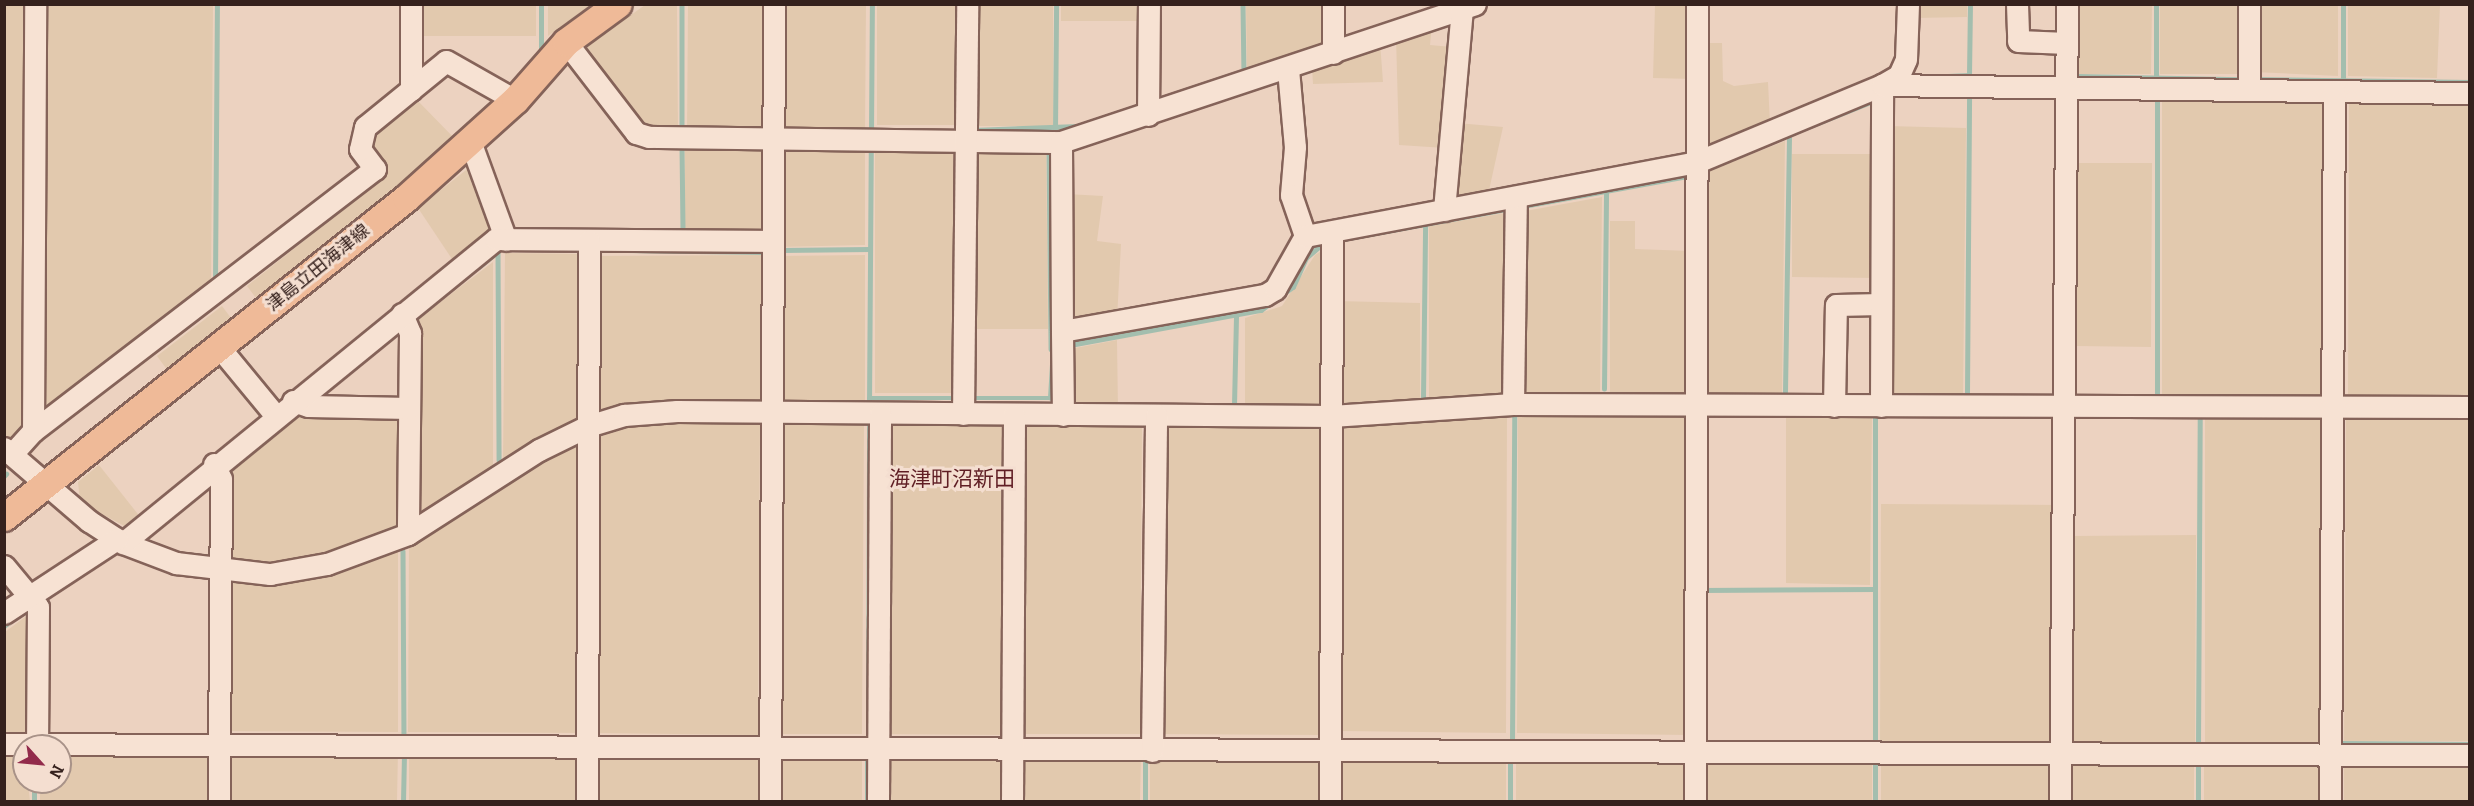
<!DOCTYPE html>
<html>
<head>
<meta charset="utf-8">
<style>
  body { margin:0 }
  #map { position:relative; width:2474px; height:806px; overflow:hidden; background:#ecd2c0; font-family:Bitter,"Noto Sans JP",serif }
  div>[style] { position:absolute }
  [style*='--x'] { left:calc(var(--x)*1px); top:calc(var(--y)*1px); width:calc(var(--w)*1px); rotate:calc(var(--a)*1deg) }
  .farmland>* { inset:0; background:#e2c9ae }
  .stream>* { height:4.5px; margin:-2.25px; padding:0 2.25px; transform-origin:2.25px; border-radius:2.25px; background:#a3beae }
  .roads { filter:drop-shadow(2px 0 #856359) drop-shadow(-2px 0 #856359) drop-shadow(0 2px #856359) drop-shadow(0 -2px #856359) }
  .minor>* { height:21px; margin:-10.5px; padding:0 10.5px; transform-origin:10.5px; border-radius:10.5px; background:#f7e2d3 }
  .major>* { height:27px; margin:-13.5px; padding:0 13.5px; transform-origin:13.5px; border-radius:13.5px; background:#efba98 }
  span { translate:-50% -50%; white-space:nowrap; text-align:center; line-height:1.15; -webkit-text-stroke:6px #f4ded0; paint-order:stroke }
  .street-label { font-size:18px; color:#35211d }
  .quarter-label { font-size:21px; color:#601e24 }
  .frame { position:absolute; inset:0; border:6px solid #35211d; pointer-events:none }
  .north { position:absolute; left:12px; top:734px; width:60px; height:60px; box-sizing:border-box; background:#f4ded0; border:2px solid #a89288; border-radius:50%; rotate:117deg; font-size:16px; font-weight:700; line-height:24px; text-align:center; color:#35211d }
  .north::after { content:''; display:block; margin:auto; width:21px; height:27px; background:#922b4b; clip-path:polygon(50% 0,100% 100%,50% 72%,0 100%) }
</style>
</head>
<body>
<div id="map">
  <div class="farmland">
    <div style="clip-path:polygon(5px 5px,29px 5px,28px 417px,20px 437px,11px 441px,5px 437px)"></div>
    <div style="clip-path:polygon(40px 5px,213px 5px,211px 290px,37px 416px)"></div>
    <div style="clip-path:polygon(418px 5px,536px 5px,536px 36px,418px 36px)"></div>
    <div style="clip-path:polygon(548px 5px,591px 5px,548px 36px)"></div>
    <div style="clip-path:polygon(645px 5px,677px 5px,678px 132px,647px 132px,582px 50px)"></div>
    <div style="clip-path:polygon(688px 5px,770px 5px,767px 130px,687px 132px)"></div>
    <div style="clip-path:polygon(778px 5px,866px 5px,865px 134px,784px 134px)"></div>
    <div style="clip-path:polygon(877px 5px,962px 5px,961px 125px,877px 125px)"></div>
    <div style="clip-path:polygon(972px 5px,1053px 5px,1053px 126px,970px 126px)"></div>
    <div style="clip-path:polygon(1061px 5px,1143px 5px,1143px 21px,1061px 21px)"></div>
    <div style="clip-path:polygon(1246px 5px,1328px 5px,1327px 41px,1247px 70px)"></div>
    <div style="clip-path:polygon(1655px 5px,1693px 5px,1693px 79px,1653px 78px)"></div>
    <div style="clip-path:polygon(1915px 5px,1967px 5px,1967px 17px,1915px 18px)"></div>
    <div style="clip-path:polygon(2076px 5px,2152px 5px,2151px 74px,2076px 74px)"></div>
    <div style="clip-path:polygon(2160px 5px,2245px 5px,2244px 74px,2160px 74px)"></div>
    <div style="clip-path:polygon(2254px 5px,2338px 5px,2338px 76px,2254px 72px)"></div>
    <div style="clip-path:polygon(2348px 5px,2440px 5px,2437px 78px,2348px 76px)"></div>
    <div style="clip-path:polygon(1432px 24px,1430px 45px,1452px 47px,1445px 148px,1399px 145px,1396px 37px)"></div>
    <div style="clip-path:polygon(1380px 42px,1383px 82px,1313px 84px,1312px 67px)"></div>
    <div style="clip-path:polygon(1705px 43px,1722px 43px,1723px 81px,1734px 86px,1768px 82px,1770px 124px,1709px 152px,1702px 148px)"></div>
    <div style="clip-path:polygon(2162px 94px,2329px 98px,2323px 399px,2162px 396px)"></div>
    <div style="clip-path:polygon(2349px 99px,2469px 102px,2469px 399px,2348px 398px)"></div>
    <div style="clip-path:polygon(417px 100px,457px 141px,259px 302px,247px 286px,388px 174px,371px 145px,373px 135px)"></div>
    <div style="clip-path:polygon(1457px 123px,1503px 127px,1488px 195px,1453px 203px)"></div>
    <div style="clip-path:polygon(1887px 126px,1966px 128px,1963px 398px,1894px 398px,1887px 393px)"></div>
    <div style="clip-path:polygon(1785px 141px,1782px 395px,1707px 395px,1701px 388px,1701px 174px)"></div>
    <div style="clip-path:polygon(685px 145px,764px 146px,762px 234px,685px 234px)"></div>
    <div style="clip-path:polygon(783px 145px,865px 147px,865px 245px,777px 247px)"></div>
    <div style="clip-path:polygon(1046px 146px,1048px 329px,970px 329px,972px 147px)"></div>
    <div style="clip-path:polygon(875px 147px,955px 147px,961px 152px,960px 393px,875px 393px)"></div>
    <div style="clip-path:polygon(1792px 154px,1876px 154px,1876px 278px,1792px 277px)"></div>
    <div style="clip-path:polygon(475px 163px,497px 228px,456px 265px,418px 208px)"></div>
    <div style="clip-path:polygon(2076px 163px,2152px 163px,2151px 347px,2076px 346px)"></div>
    <div style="clip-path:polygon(1067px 194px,1103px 196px,1097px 241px,1121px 244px,1117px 319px,1066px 323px)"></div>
    <div style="clip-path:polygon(1602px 197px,1600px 397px,1528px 397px,1520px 390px,1520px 212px)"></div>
    <div style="clip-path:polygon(1511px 212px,1503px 397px,1429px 402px,1429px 226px)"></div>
    <div style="clip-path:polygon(1610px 221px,1635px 221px,1635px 249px,1690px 251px,1687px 396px,1610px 396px)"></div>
    <div style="clip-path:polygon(1326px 248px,1326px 398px,1318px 407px,1245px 406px,1245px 318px,1282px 306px,1315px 255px)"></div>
    <div style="clip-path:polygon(505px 253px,584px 254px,583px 408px,578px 422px,503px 463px)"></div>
    <div style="clip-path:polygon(768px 255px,762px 405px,598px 415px,594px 256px)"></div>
    <div style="clip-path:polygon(865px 255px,865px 405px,782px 404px,777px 256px)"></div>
    <div style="clip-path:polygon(493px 262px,493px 469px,416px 517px,413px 323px)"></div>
    <div style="clip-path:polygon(1336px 301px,1420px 303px,1420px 402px,1344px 406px,1335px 399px)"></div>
    <div style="clip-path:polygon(222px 306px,234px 322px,168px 371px,157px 356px)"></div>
    <div style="clip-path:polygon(1117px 340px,1118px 409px,1074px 407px,1070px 349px)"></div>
    <div style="clip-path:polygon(303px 409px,405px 412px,404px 526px,368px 545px,270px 565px,227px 561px,227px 473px)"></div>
    <div style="clip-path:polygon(1507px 413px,1506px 733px,1341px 731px,1336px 431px,1345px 421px)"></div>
    <div style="clip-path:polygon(1518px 413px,1684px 413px,1689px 421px,1689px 735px,1517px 733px)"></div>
    <div style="clip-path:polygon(1786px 414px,1872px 415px,1870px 585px,1786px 583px)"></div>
    <div style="clip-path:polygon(2205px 416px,2322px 416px,2325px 742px,2318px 749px,2205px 749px)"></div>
    <div style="clip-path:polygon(2346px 417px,2469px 417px,2469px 741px,2344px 741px)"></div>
    <div style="clip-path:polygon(681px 421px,760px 421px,758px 735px,592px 733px,594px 443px,599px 433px,626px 425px)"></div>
    <div style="clip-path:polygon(781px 421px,864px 422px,862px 734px,776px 734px)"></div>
    <div style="clip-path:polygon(889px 421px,1004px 423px,1007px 735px,881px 734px)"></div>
    <div style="clip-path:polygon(1023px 422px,1142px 423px,1140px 734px,1016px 734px)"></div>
    <div style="clip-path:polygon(1159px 423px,1318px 424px,1325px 430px,1325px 735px,1156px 734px)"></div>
    <div style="clip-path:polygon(582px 441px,583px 733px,408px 732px,409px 544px,534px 462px)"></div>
    <div style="clip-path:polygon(99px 465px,141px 518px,128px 528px,80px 502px,78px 482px)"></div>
    <div style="clip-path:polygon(1881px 504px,2056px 505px,2053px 744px,1880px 748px)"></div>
    <div style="clip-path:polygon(2196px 535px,2195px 749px,2068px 744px,2072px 536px)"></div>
    <div style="clip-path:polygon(398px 549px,398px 732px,226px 731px,227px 590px,232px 581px,314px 577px)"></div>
    <div style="clip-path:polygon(29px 614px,28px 739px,5px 739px,5px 632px)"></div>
    <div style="clip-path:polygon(4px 749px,24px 749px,30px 801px,5px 801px)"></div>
    <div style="clip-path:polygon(60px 749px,210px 749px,214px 801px,40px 802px,40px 782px,60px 782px)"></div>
    <div style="clip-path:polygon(229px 751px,398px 752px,397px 801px,225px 801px)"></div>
    <div style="clip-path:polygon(409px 752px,581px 756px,581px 801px,409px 802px)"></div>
    <div style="clip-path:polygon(781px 753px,862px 754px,862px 801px,774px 802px)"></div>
    <div style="clip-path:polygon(882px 753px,1002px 755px,1008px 801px,882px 802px)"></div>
    <div style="clip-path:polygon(593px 754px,758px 756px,758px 801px,591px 801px)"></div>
    <div style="clip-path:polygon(1024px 754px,1141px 755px,1140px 801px,1017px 802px,1017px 760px)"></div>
    <div style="clip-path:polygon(1150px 755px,1321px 756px,1325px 801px,1150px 802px)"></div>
    <div style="clip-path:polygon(1340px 755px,1506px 755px,1506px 801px,1333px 802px)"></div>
    <div style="clip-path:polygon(1516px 755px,1688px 760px,1688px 801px,1516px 802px)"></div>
    <div style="clip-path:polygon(1702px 757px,1872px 758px,1872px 801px,1699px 802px)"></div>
    <div style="clip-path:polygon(1881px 758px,2053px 763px,2052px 801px,1881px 802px)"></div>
    <div style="clip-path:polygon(2074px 758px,2194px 759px,2194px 801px,2068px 802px,2068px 764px)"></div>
    <div style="clip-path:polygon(2321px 758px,2326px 801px,2204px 802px,2204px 759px)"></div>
    <div style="clip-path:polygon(2344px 758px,2469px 760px,2469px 801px,2344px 802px)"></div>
  </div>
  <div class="stream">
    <div style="--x:682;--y:4;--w:126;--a:90"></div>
    <div style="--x:1243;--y:4;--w:70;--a:89.2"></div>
    <div style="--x:541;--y:48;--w:44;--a:-90"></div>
    <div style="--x:1948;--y:76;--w:21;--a:-3"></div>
    <div style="--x:1969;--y:75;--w:71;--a:-89.2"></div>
    <div style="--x:2076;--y:76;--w:163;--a:1.1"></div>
    <div style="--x:2254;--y:79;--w:216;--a:0.8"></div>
    <div style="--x:2156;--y:80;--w:76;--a:-90"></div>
    <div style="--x:2343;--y:83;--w:79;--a:-90"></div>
    <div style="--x:973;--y:130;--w:105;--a:-2.2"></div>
    <div style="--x:1055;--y:131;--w:127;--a:-89.5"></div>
    <div style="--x:871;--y:134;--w:130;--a:-89.6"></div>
    <div style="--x:1778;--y:139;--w:102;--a:-21.8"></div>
    <div style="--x:682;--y:146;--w:86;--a:89.3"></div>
    <div style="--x:1049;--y:151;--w:198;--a:89.4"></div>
    <div style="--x:1523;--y:206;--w:168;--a:-10.3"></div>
    <div style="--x:1338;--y:240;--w:172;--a:-10.4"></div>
    <div style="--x:627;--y:250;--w:138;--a:0.8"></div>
    <div style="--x:780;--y:250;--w:90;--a:-0.6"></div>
    <div style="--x:498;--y:251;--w:209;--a:89.7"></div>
    <div style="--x:479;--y:267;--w:25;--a:-40"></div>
    <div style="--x:215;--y:283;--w:279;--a:-89.6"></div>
    <div style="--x:1070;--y:345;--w:194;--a:-10.4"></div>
    <div style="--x:1261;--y:310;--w:39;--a:-36"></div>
    <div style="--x:1293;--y:287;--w:32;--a:-66"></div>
    <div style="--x:1306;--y:258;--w:23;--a:-41"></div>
    <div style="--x:1604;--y:389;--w:198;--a:-89.4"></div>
    <div style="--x:1785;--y:392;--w:257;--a:-89.1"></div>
    <div style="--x:1967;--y:394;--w:302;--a:-89.6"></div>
    <div style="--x:2157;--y:395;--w:300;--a:-90"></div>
    <div style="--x:869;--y:398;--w:88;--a:0"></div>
    <div style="--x:969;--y:398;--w:81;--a:0"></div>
    <div style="--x:1050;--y:398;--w:50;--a:-86.6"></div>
    <div style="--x:1423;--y:398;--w:174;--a:-89.3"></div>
    <div style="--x:1234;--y:405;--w:91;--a:-88.7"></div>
    <div style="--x:869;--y:407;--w:262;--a:-89.6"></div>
    <div style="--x:42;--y:437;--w:369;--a:-37.5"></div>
    <div style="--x:4;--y:476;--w:3;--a:-45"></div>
    <div style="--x:403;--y:551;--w:189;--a:89.7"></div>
    <div style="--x:1702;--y:590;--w:173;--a:-0.3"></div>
    <div style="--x:4;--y:626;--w:13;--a:-39"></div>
    <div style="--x:1512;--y:742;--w:325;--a:-89.6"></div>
    <div style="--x:1847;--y:742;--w:28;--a:0"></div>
    <div style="--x:868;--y:743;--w:325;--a:-89.8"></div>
    <div style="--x:2340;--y:743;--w:130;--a:0.4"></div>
    <div style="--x:1875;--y:747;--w:331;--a:-90"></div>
    <div style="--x:2198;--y:748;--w:329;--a:-89.7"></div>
    <div style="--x:34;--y:802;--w:20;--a:-90"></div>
    <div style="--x:403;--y:802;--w:48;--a:-88.8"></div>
    <div style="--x:867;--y:802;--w:48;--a:-90"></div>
    <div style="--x:1145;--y:802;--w:46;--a:-90"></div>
    <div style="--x:1510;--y:802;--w:45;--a:-90"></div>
    <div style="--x:1875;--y:802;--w:43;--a:-90"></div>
    <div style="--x:2198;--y:802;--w:42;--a:-90"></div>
  </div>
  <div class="roads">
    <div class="minor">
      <div style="--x:411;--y:4;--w:86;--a:90"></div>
      <div style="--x:2017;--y:4;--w:37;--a:88"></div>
      <div style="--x:2018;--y:41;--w:49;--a:2.3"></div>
      <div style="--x:566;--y:42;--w:115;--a:52.4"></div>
      <div style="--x:636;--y:133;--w:14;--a:17"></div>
      <div style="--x:649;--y:137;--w:412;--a:0.7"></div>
      <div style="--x:1061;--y:142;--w:436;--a:-18.4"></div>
      <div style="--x:1333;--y:53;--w:49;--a:-90"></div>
      <div style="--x:1288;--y:69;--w:78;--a:84.9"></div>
      <div style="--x:1295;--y:147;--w:48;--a:94.8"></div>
      <div style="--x:1291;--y:195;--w:43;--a:71.1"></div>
      <div style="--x:2249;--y:90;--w:86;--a:-90"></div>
      <div style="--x:1148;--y:115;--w:111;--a:-89.5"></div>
      <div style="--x:470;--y:141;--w:105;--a:70"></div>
      <div style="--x:1061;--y:142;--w:189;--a:89.7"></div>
      <div style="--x:1444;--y:210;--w:202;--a:-84.9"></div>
      <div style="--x:402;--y:314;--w:21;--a:67"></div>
      <div style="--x:410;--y:333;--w:201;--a:90.6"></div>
      <div style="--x:219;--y:347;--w:88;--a:50.5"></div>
      <div style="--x:293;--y:401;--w:16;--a:18"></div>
      <div style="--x:308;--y:406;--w:101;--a:1.1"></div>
      <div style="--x:1513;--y:404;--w:207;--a:-89.2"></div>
      <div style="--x:1834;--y:406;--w:101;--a:-88.9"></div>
      <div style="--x:1836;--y:305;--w:45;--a:-1.3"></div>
      <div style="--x:1881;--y:406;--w:321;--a:-89.8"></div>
      <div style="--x:1882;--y:85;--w:20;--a:-30"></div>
      <div style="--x:1899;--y:75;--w:17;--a:-66"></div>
      <div style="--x:1906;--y:59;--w:55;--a:-87.9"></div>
      <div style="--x:963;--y:414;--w:410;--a:-89.4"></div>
      <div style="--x:1063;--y:415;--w:84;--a:-90.7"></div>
      <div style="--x:1062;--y:331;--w:206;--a:-10.1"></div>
      <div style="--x:1265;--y:295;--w:12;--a:-31"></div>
      <div style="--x:1275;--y:289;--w:61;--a:-60.5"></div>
      <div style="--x:1305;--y:236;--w:399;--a:-10.7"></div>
      <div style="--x:1697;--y:162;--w:200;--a:-22.6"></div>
      <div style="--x:1882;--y:85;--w:588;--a:0.78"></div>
      <div style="--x:33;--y:431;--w:431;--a:-37.5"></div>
      <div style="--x:375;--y:169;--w:25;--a:-127"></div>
      <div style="--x:360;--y:149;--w:23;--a:-77"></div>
      <div style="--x:365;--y:127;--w:104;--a:-39.2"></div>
      <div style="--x:446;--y:61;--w:79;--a:29.5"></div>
      <div style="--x:4;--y:448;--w:112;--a:40.7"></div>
      <div style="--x:89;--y:521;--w:40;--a:32.9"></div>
      <div style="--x:123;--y:543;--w:57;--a:20.7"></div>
      <div style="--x:176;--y:563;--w:95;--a:6.7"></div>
      <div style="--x:270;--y:574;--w:58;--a:-10"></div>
      <div style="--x:327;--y:564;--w:86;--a:-20.3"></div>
      <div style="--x:408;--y:534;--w:156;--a:-32.7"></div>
      <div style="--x:539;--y:450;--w:55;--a:-26.1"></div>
      <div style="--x:588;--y:426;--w:38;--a:-17"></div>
      <div style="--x:624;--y:415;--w:53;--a:-4.3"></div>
      <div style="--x:677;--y:411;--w:654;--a:0.44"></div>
      <div style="--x:1331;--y:416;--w:182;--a:-3.8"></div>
      <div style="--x:1513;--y:404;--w:957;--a:0.18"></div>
      <div style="--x:12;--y:454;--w:31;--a:-48"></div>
      <div style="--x:33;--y:431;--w:427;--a:-89.7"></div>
      <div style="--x:214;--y:464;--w:17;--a:65"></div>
      <div style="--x:221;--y:479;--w:323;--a:90.4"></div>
      <div style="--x:123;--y:543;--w:481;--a:-39.2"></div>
      <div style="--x:496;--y:239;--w:276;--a:0.4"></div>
      <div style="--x:4;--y:566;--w:53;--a:50.3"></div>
      <div style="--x:38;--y:607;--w:138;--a:90.4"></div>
      <div style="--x:4;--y:613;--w:135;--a:-33.2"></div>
      <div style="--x:4;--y:744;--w:2466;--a:0.26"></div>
      <div style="--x:1152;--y:751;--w:336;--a:-89.3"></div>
      <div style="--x:587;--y:802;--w:561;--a:-89.8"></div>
      <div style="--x:770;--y:802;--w:798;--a:-89.71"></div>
      <div style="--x:878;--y:802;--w:388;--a:-89.7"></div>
      <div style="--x:1012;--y:802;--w:387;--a:-89.7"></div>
      <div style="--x:1330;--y:802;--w:570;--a:-89.8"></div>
      <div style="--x:1695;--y:802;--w:798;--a:-89.86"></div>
      <div style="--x:2060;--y:802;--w:798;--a:-89.5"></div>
      <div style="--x:2330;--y:802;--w:711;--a:-89.68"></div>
    </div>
    <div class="major">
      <div style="--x:4;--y:517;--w:513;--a:-38.43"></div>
      <div style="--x:406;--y:198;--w:147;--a:-42"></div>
      <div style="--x:515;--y:100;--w:77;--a:-48.7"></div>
      <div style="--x:566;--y:42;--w:64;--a:-36.2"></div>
    </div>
  </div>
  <div class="street-label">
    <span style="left:318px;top:268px;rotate:-39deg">津島立田海津線</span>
  </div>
  <div class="quarter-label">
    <span style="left:952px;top:479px">海津町沼新田</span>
  </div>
  <div class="frame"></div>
  <div class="north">N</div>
</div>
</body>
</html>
